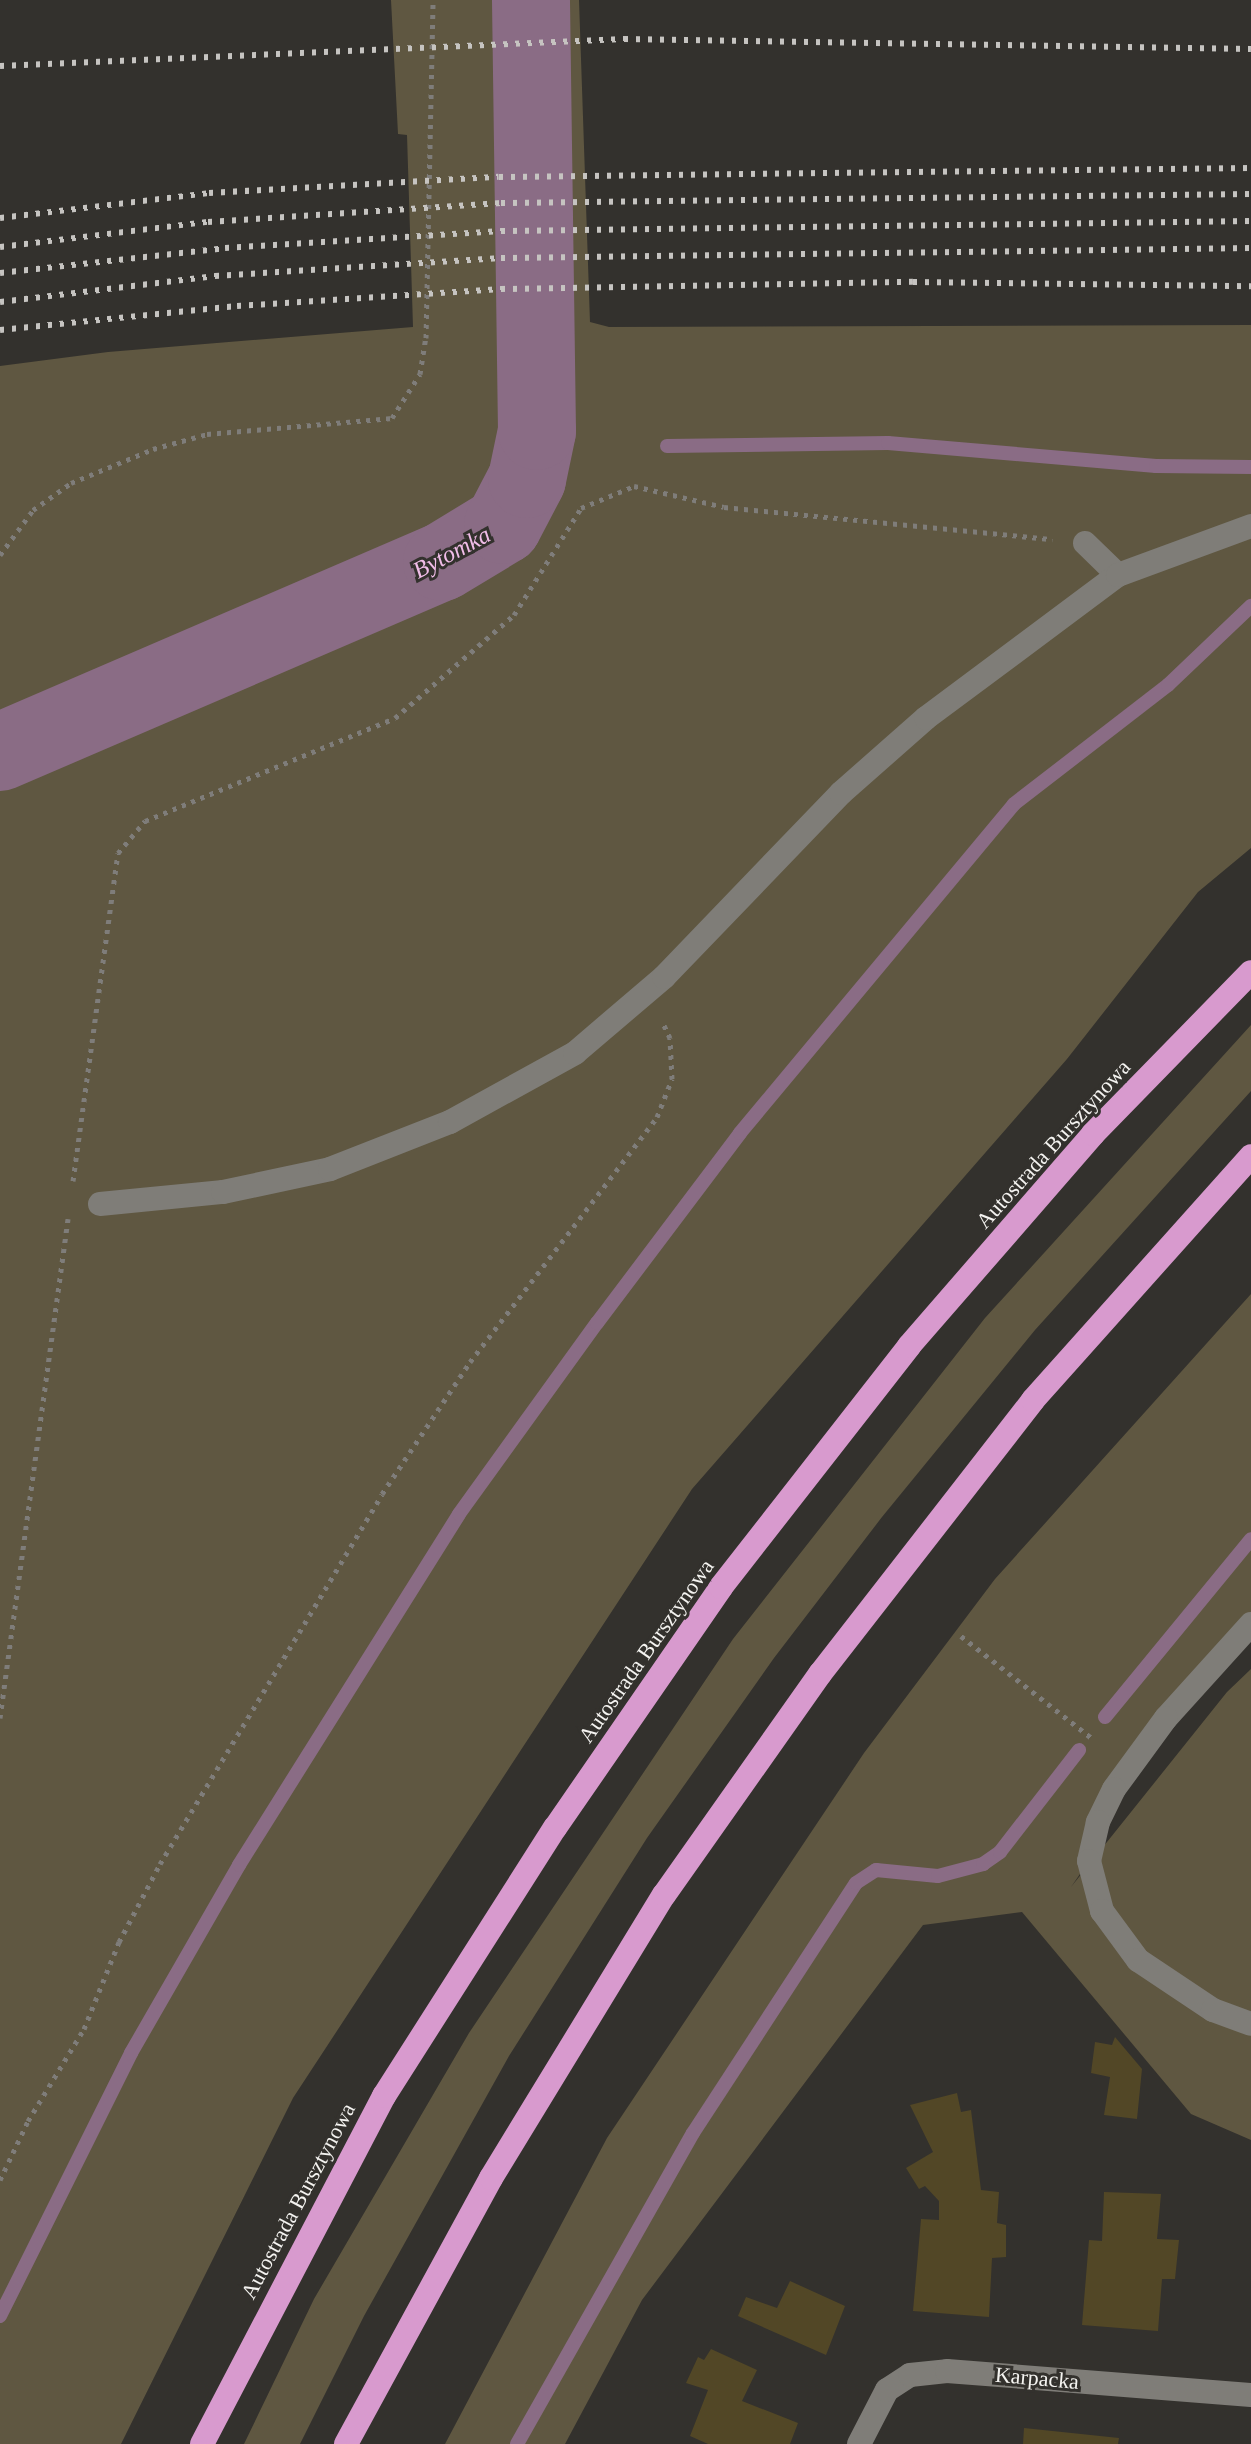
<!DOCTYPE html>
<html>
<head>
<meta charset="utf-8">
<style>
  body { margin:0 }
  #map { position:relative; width:1251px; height:2444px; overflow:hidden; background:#33312d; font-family:Georgia,serif }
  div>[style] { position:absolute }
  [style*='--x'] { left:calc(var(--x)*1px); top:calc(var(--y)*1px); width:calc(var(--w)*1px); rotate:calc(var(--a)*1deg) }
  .green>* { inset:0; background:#5f5741 }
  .stream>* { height:14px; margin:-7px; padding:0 7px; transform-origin:7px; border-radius:7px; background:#8a6c85 }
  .river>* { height:78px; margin:-39px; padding:0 39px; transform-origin:39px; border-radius:39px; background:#8a6c85 }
  .building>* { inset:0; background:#524726 }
  .path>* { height:5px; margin-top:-2.5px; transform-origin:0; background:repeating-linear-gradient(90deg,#7f7d7a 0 4px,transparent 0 10px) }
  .minor>* { height:24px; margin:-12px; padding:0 12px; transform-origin:12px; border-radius:12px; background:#7f7d78 }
  .highway>* { height:24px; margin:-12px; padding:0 12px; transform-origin:12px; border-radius:12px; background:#d89ace }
  .rail>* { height:6px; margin-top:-3px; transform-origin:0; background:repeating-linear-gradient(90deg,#c6c4c1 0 4px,transparent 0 12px) }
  span { translate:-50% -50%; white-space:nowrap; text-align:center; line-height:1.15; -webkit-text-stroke:6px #33312d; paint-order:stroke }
  .street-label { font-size:22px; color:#f4f3f0 }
  .water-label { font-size:24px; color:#f1bde8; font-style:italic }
</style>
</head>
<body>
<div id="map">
  <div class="green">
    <div style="clip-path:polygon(391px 0,579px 0,590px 322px,609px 327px,1251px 325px,1251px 848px,1198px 892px,1067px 1059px,692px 1489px,293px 2098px,121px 2444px,0 2444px,0 366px,108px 352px,413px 327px,407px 135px,398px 134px)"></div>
    <div style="clip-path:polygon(1251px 1025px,1251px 1091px,1035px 1330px,882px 1517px,774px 1658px,647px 1838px,509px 2056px,364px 2316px,300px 2444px,244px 2444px,314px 2299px,469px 2033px,733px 1639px,985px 1318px)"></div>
    <div style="clip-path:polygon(1251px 1294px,1251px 1624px,1114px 1789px,1089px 1861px,1071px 1887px,1227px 1692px,1251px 1669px,1251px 2140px,1191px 2114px,1022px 1912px,923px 1925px,642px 2300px,565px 2444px,445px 2444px,607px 2138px,864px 1753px,995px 1579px)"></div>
  </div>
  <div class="stream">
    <div style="--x:667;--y:446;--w:221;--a:-0.8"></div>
    <div style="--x:888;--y:443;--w:269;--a:4.9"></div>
    <div style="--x:1156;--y:466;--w:95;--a:0.6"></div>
    <div style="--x:1105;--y:1717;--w:230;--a:-50.6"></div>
    <div style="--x:0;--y:2316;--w:294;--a:-63.5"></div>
    <div style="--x:131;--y:2053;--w:217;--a:-60.1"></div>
    <div style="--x:239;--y:1865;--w:414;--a:-57.9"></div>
    <div style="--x:459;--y:1514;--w:236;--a:-54.2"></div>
    <div style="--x:597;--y:1323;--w:238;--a:-53"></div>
    <div style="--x:740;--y:1133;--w:428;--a:-50.2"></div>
    <div style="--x:1014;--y:804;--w:195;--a:-37.7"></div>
    <div style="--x:1168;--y:685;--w:115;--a:-43.6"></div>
    <div style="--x:517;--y:2444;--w:357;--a:-60.5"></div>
    <div style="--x:693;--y:2133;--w:298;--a:-56.9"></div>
    <div style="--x:856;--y:1883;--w:24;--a:-33"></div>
    <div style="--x:876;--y:1870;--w:62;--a:5.5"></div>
    <div style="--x:938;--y:1876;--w:47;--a:-14.9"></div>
    <div style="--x:983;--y:1864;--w:21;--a:-35"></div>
    <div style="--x:1000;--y:1852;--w:129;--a:-52.2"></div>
  </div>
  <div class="river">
    <div style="--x:0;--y:752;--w:481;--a:-23.3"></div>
    <div style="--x:442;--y:562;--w:71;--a:-31.2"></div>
    <div style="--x:503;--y:525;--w:52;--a:-62.4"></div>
    <div style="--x:527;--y:479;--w:49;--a:-78.2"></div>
    <div style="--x:537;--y:431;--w:431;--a:-90.8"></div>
  </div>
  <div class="building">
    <div style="clip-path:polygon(1115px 2037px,1142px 2069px,1137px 2119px,1104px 2115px,1110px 2077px,1091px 2073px,1095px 2042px,1112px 2045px)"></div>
    <div style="clip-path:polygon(957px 2093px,961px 2112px,971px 2110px,981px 2190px,999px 2192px,997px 2223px,1006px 2225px,1006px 2257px,992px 2258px,989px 2317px,913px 2311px,921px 2219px,939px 2220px,939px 2201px,925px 2186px,919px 2189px,906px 2168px,933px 2152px,910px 2105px)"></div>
    <div style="clip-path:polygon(1104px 2192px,1161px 2194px,1157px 2239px,1179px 2240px,1175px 2279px,1162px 2279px,1158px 2331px,1082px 2325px,1089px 2240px,1102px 2241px)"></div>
    <div style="clip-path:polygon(790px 2281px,845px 2306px,826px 2355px,738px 2316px,746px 2297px,777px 2308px)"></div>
    <div style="clip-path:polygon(711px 2349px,757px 2370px,742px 2401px,798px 2423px,790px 2444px,708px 2444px,690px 2436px,708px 2390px,686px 2383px,698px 2357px,704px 2360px)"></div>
    <div style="clip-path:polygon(1024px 2428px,1119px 2438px,1118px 2444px,1023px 2444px)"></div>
  </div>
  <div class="path">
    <div style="--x:0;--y:555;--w:56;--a:-53.7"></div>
    <div style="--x:33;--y:510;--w:47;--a:-35.4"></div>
    <div style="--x:71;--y:483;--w:89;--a:-22.5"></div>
    <div style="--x:153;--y:449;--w:56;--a:-15.5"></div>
    <div style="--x:207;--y:434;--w:186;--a:-4.9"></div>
    <div style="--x:392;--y:418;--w:52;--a:-57.5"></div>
    <div style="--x:420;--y:374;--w:36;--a:-81"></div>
    <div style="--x:426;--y:338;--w:338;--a:-88.8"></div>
    <div style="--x:73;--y:1181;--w:331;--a:-82.2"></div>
    <div style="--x:118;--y:853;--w:42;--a:-49.8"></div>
    <div style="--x:145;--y:821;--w:270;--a:-22.4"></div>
    <div style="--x:395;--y:718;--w:157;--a:-40.9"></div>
    <div style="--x:514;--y:615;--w:126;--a:-57.9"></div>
    <div style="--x:581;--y:508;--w:57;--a:-22.5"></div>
    <div style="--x:634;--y:486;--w:92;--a:13.1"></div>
    <div style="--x:724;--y:507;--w:330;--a:5.6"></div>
    <div style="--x:961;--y:1636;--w:169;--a:38"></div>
    <div style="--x:0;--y:1718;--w:504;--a:-82.24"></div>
    <div style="--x:0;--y:2180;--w:65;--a:-64.6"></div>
    <div style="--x:28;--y:2121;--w:108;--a:-58.7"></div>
    <div style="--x:84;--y:2029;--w:94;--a:-68.1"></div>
    <div style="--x:119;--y:1942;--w:88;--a:-62.3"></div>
    <div style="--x:160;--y:1864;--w:431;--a:-59"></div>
    <div style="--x:382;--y:1494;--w:159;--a:-56.3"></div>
    <div style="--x:470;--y:1362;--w:308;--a:-52.6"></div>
    <div style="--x:657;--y:1117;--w:41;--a:-68.5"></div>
    <div style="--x:672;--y:1079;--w:41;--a:-92.8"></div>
    <div style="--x:670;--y:1038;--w:17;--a:-115"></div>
  </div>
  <div class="minor">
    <div style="--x:1085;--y:543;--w:46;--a:44.1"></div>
    <div style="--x:100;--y:1204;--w:124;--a:-5.6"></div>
    <div style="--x:223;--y:1192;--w:109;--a:-12.1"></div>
    <div style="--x:330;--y:1169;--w:129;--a:-21.4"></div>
    <div style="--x:450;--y:1122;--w:143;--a:-28.9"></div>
    <div style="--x:575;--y:1053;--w:117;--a:-40.5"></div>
    <div style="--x:664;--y:977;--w:255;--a:-46.1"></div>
    <div style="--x:841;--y:793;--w:113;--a:-41.4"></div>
    <div style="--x:926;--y:718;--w:239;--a:-36.7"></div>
    <div style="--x:1118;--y:575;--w:142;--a:-20.2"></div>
    <div style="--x:1251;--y:1624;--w:127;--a:132.1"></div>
    <div style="--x:1166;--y:1718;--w:88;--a:126.2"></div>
    <div style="--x:1114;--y:1789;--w:37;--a:116"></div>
    <div style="--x:1098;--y:1822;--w:40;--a:103"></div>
    <div style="--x:1089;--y:1861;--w:52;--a:75.4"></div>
    <div style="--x:1102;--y:1911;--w:61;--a:53.7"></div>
    <div style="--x:1138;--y:1960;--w:90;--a:33.7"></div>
    <div style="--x:1213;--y:2010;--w:40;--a:20.2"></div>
    <div style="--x:859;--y:2444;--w:61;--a:-62.6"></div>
    <div style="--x:887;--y:2390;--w:27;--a:-33"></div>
    <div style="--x:910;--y:2375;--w:37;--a:-6"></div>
    <div style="--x:947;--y:2371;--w:305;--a:4.5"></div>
  </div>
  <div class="highway">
    <div style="--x:202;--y:2444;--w:393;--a:-62.4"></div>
    <div style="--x:384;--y:2096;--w:318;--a:-57.5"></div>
    <div style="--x:555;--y:1828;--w:293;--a:-55.4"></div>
    <div style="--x:721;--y:1587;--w:306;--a:-52"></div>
    <div style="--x:909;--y:1346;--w:281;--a:-49"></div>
    <div style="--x:1093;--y:1134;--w:226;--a:-45.7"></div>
    <div style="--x:346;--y:2444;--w:303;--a:-61.4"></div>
    <div style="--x:491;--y:2178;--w:332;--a:-58.6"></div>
    <div style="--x:664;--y:1895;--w:271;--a:-54.8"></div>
    <div style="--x:820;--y:1674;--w:347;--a:-52.1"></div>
    <div style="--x:1033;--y:1400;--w:327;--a:-48.2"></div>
  </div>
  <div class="rail">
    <div style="--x:0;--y:66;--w:625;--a:-2.48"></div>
    <div style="--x:624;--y:39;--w:627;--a:0.91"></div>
    <div style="--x:0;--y:218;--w:210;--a:-6.8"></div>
    <div style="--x:209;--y:193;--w:290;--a:-3.2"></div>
    <div style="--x:499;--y:177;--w:752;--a:-0.69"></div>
    <div style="--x:0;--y:247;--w:209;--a:-6.9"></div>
    <div style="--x:208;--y:222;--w:294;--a:-3.7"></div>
    <div style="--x:501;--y:203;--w:750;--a:-0.69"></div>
    <div style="--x:0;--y:273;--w:226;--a:-6.3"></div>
    <div style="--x:225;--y:248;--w:277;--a:-3.5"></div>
    <div style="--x:501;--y:231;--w:750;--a:-0.76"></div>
    <div style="--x:0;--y:302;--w:217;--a:-6.9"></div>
    <div style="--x:215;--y:276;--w:287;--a:-3.6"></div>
    <div style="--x:501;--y:258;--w:750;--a:-0.76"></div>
    <div style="--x:0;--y:330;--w:238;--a:-5.8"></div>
    <div style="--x:237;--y:306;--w:265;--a:-3.7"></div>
    <div style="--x:501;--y:289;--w:412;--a:-1"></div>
    <div style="--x:913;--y:282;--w:338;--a:0.7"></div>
  </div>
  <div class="street-label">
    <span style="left:1053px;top:1144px;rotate:-48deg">Autostrada Bursztynowa</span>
    <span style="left:646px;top:1651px;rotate:-55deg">Autostrada Bursztynowa</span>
    <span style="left:298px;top:2201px;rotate:-62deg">Autostrada Bursztynowa</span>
    <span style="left:1037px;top:2378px;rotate:5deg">Karpacka</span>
  </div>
  <div class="water-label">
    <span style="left:452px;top:553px;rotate:-28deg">Bytomka</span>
  </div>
</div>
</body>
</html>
